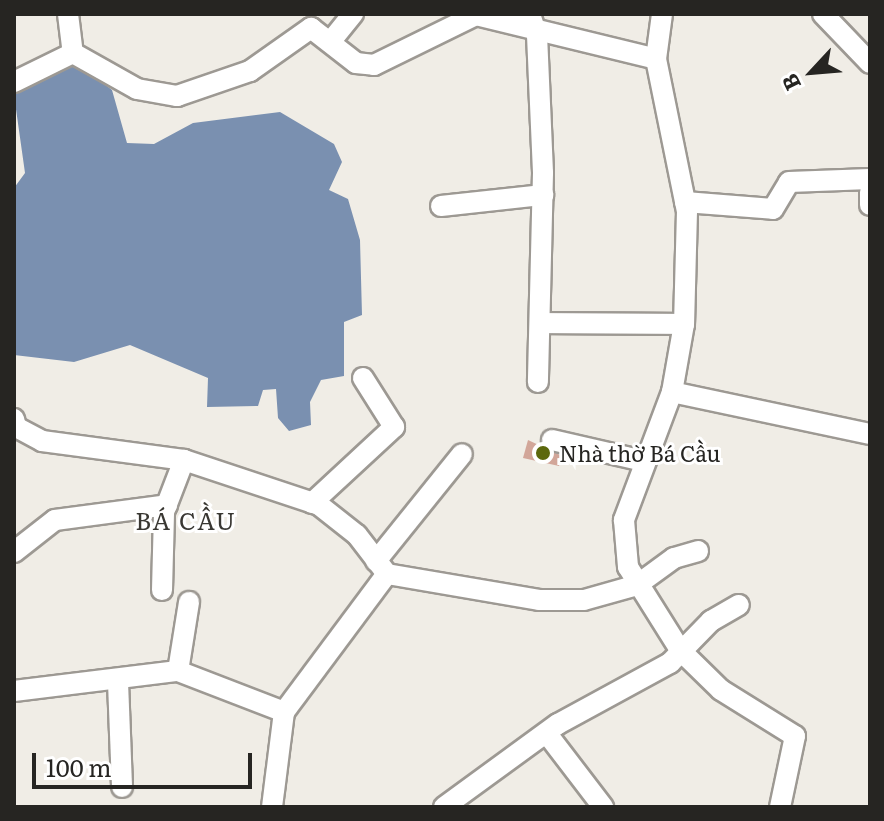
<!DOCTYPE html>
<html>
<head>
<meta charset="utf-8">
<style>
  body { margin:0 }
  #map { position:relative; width:884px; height:821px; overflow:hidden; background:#f0ede6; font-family:Literata,serif }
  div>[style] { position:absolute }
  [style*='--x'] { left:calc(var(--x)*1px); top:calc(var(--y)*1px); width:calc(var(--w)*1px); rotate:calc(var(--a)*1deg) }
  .water>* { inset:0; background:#7a90b0 }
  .building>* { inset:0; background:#d2a699 }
  .roads { filter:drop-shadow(2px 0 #9d9993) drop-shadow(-2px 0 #9d9993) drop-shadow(0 2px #9d9993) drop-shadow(0 -2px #9d9993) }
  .minor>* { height:20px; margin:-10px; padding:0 10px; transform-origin:10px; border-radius:10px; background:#fff }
  .dots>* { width:22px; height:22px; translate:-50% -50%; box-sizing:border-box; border:4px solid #fff; border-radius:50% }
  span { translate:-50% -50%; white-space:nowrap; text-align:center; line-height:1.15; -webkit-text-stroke:6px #fff; paint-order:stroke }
  .poi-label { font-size:22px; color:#262522 }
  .left { translate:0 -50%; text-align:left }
  .neighbourhood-label { font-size:24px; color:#393732; letter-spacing:2px }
  .frame { position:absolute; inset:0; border:16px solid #262522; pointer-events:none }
  .north { position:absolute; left:772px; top:32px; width:80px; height:80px; -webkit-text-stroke:6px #fff; paint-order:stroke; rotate:244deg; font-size:22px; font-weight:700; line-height:32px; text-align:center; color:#262522 }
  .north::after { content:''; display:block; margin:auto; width:28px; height:36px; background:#262522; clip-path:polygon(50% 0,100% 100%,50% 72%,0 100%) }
  .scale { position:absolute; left:32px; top:753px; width:220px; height:36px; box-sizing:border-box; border:4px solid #262522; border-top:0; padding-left:10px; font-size:24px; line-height:28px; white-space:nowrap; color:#262522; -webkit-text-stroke:6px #fff; paint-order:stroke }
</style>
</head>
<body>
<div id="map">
  <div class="water">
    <div style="clip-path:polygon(79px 64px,112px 90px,127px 143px,154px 144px,193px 123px,280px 112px,334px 144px,342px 162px,329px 190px,348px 199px,360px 240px,362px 315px,344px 322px,344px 376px,321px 380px,310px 402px,311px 425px,289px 431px,278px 418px,276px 389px,263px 390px,258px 406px,207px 407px,208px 378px,130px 345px,74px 362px,14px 355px,14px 188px,25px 173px,14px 95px,60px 66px)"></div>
  </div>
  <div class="building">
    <div style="clip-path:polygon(528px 440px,562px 456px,559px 466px,523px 458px)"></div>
  </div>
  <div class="roads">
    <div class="minor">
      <div style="--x:68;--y:14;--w:39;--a:83"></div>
      <div style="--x:530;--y:14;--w:22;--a:72"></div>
      <div style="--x:537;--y:35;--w:138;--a:87.5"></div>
      <div style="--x:543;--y:173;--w:209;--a:91.4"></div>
      <div style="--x:662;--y:14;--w:45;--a:97.6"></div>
      <div style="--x:656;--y:59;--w:155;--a:78.5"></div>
      <div style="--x:687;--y:211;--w:113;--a:91.5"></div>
      <div style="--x:684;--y:324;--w:69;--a:100"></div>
      <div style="--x:672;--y:392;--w:137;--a:110.6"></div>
      <div style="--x:624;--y:520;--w:47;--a:85.1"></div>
      <div style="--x:628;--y:567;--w:98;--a:57.9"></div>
      <div style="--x:680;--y:650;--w:57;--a:44.3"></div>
      <div style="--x:721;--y:690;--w:87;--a:31.9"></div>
      <div style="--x:795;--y:736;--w:73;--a:101.9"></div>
      <div style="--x:823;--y:14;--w:68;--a:46.2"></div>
      <div style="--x:331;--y:41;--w:35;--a:-51"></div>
      <div style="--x:73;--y:53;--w:73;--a:29.4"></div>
      <div style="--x:137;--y:89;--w:41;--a:9.9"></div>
      <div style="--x:177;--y:96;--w:77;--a:-18.9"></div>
      <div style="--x:250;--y:71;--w:75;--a:-35.2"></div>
      <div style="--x:311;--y:28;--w:57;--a:37.9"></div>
      <div style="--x:356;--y:63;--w:18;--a:6"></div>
      <div style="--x:374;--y:65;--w:114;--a:-26.1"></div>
      <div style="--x:476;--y:15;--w:185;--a:13.7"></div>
      <div style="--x:14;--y:82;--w:66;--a:-26.2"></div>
      <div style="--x:870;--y:192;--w:13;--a:90"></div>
      <div style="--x:685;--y:202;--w:88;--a:4.5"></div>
      <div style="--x:773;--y:209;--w:31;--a:-59"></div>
      <div style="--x:789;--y:182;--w:81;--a:-2.1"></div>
      <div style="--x:441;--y:206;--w:103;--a:-6.2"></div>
      <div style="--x:542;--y:323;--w:142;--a:0.4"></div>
      <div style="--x:672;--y:392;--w:202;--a:12"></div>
      <div style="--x:14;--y:419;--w:8;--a:76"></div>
      <div style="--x:16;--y:427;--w:30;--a:28"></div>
      <div style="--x:42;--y:441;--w:143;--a:7.6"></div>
      <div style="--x:184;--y:460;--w:142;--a:18.4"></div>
      <div style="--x:319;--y:505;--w:48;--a:38.3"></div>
      <div style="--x:357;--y:535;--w:49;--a:52.4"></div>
      <div style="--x:387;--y:574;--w:154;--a:9.7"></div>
      <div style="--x:539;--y:600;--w:45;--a:0"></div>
      <div style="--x:584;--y:600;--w:55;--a:-15.8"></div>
      <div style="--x:637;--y:585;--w:46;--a:-36.1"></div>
      <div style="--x:674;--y:558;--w:25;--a:-16"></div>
      <div style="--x:552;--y:440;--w:94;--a:12.9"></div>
      <div style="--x:312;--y:503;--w:112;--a:-42.8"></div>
      <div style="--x:394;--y:427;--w:58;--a:-122.3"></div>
      <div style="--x:14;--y:552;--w:52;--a:-38"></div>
      <div style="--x:55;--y:520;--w:113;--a:-7.6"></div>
      <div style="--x:376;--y:561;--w:137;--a:-51.2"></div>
      <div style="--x:162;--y:590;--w:78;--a:-88.5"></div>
      <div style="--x:164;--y:512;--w:56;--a:-69"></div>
      <div style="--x:178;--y:671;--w:70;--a:-80.9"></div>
      <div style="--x:118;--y:682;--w:105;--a:87.8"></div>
      <div style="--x:14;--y:691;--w:165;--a:-7"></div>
      <div style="--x:178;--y:671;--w:114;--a:21.1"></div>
      <div style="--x:548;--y:735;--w:91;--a:52.6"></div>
      <div style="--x:272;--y:807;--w:96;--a:-82.8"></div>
      <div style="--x:284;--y:712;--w:172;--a:-53.3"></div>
      <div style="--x:444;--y:807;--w:141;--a:-36.1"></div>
      <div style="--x:558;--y:724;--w:128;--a:-28.6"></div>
      <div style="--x:670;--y:663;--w:59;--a:-45.7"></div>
      <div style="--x:711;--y:621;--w:32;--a:-30"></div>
    </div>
  </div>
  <div class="dots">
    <div style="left:543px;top:453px;background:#5c680d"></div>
  </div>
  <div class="poi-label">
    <span class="left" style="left:559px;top:453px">Nhà thờ Bá Cầu</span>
  </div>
  <div class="neighbourhood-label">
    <span style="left:186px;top:520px">BÁ CẦU</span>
  </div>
  <div class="frame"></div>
  <div class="north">B</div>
  <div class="scale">100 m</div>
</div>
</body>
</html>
